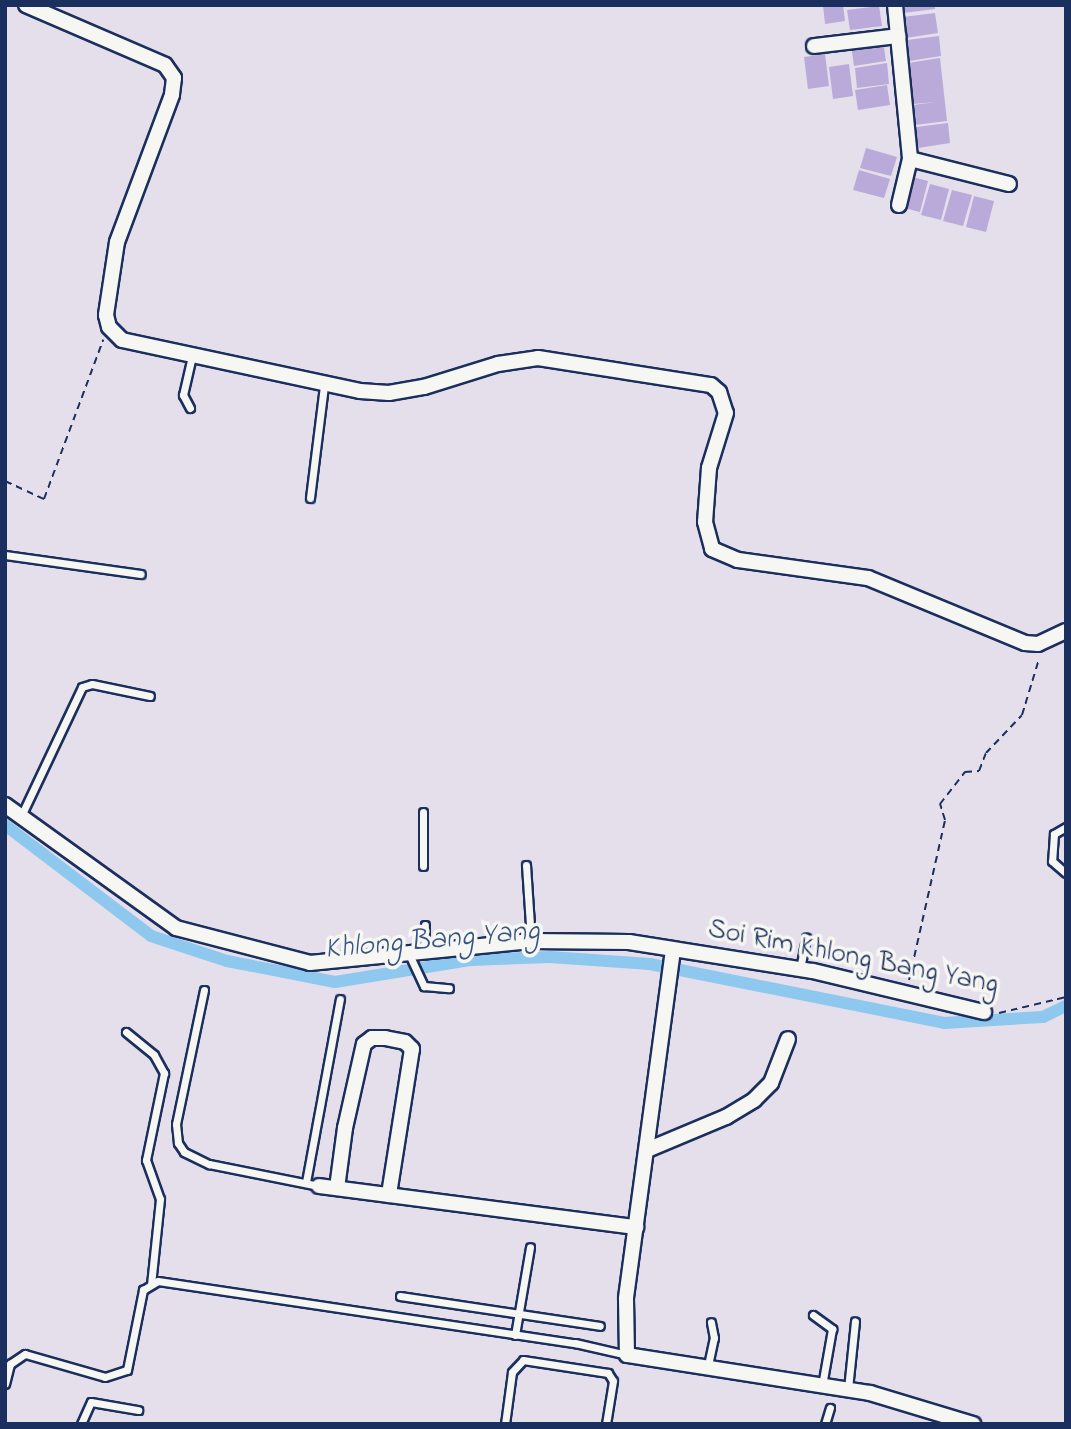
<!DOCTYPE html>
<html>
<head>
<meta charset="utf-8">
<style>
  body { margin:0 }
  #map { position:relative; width:1071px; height:1429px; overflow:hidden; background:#e4dfeb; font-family:"Indie Flower",sans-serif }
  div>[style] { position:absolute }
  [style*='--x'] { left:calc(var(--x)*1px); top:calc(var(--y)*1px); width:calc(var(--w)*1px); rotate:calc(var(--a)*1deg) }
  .canal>* { height:12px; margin:-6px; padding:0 6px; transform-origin:6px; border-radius:6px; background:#8ec8ee }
  .building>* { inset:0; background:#baaada }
  .path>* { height:2px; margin-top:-1px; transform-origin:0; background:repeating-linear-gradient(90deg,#1b2f5e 0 7px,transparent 0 12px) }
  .roads { filter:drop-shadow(2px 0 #1b2f5e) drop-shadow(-2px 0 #1b2f5e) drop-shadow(0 2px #1b2f5e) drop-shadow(0 -2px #1b2f5e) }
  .service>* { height:7px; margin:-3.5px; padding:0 3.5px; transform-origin:3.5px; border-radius:3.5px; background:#f6f6f2 }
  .minor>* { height:14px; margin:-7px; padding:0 7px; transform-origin:7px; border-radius:7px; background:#f6f6f2 }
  span { translate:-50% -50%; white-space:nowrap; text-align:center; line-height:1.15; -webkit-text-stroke:7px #f6f6f2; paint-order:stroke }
  .street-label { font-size:28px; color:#1b2f5e }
  .water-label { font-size:30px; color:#385582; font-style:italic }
  .frame { position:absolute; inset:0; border:7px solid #1b2f5e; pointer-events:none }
</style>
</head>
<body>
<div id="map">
  <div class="canal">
    <div style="--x:5;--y:825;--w:183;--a:37.2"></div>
    <div style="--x:151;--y:936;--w:80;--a:18.2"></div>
    <div style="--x:227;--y:961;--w:110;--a:11"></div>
    <div style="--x:335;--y:982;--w:138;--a:-9.2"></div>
    <div style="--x:471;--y:960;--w:79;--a:-2.2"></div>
    <div style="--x:550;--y:957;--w:100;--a:4"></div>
    <div style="--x:650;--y:964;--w:300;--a:11.3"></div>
    <div style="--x:944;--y:1023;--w:99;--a:-3.5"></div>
    <div style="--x:1043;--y:1017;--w:25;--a:-26"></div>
  </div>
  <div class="building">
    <div style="clip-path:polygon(823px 5px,843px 5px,845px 21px,825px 24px)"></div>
    <div style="clip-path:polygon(902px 5px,935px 5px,935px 9px,903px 13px)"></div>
    <div style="clip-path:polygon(879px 6px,882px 26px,850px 30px,847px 10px)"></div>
    <div style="clip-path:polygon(935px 13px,938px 33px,906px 38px,903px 17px)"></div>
    <div style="clip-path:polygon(939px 36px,941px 56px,909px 61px,907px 40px)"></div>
    <div style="clip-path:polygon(883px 41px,886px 61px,854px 66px,851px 45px)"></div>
    <div style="clip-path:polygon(825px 54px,829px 86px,808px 89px,804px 57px)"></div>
    <div style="clip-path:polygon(940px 58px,947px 121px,915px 125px,913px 105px,936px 102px,913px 104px,908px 63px)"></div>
    <div style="clip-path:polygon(887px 63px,889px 84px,857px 88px,855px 68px)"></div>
    <div style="clip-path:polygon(849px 64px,853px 96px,833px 99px,829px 67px)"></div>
    <div style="clip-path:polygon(887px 85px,890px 105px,858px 110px,855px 90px)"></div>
    <div style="clip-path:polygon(948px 123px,950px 143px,918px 148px,916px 127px)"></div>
    <div style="clip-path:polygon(866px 148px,897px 157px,891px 176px,860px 168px)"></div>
    <div style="clip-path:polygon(859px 170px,890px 179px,884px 198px,853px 190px)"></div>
    <div style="clip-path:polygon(908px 176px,928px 181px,920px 212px,900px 207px)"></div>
    <div style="clip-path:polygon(930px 184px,949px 189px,941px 220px,921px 215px)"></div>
    <div style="clip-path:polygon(952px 190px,972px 195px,963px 226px,943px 221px)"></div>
    <div style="clip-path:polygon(974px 196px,994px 201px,986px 232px,966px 227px)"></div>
  </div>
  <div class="path">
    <div style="--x:5;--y:481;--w:43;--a:24.8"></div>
    <div style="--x:44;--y:499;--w:170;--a:-69.6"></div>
    <div style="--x:909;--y:980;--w:164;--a:-77.3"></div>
    <div style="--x:945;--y:820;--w:17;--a:-107"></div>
    <div style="--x:940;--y:804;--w:41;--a:-52"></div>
    <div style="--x:965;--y:772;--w:14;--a:-4"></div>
    <div style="--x:979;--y:771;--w:19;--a:-69"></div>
    <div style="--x:986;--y:753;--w:52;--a:-46.5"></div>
    <div style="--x:1022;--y:715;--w:59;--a:-73.1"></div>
    <div style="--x:999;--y:1013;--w:69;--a:-13.4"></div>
  </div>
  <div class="roads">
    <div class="service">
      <div style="--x:190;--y:408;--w:15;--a:-118"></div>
      <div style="--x:183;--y:395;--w:40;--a:-77"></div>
      <div style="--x:310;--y:498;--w:114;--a:-82.9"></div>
      <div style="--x:5;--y:555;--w:137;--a:8"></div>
      <div style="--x:22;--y:814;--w:140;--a:-64.7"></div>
      <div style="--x:82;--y:687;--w:10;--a:-17"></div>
      <div style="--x:92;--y:684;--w:59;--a:11.7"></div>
      <div style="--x:1066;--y:827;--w:14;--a:150"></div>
      <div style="--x:1054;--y:834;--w:27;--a:94"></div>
      <div style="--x:1052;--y:861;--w:18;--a:41"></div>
      <div style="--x:526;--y:865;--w:76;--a:86.2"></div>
      <div style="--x:423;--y:866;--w:54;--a:-90"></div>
      <div style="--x:424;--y:950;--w:25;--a:-88"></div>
      <div style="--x:408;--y:952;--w:38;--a:65"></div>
      <div style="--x:424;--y:986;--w:25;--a:5"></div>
      <div style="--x:800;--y:969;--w:32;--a:-79"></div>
      <div style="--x:204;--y:990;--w:137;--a:101.8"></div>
      <div style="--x:176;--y:1124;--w:19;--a:84"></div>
      <div style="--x:178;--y:1143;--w:11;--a:56"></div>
      <div style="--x:184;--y:1152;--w:28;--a:26"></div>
      <div style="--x:209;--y:1164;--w:112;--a:11.3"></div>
      <div style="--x:126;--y:1032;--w:36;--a:39"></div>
      <div style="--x:154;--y:1055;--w:21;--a:61"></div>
      <div style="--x:164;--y:1073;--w:89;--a:101.7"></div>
      <div style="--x:146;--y:1160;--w:41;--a:70.3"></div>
      <div style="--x:160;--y:1199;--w:85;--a:96"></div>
      <div style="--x:306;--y:1182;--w:186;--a:-79.5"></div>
      <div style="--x:400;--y:1296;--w:202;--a:8.5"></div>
      <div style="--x:813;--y:1315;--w:24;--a:36"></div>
      <div style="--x:832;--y:1329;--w:58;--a:100"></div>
      <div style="--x:515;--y:1335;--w:89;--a:-80.3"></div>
      <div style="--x:707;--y:1370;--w:33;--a:-78"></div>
      <div style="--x:714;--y:1338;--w:16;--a:-101"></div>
      <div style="--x:5;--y:1384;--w:21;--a:-76"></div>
      <div style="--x:10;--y:1364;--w:18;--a:-34"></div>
      <div style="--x:25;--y:1354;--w:83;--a:16"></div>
      <div style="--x:105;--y:1377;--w:23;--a:-18"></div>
      <div style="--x:127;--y:1370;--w:82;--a:-78.7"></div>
      <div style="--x:143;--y:1290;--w:17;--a:-31"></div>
      <div style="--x:158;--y:1281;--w:422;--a:8.5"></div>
      <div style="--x:575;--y:1343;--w:53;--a:13"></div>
      <div style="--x:848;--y:1389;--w:68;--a:-84.1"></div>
      <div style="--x:81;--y:1424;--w:24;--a:-66"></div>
      <div style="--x:91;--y:1402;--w:48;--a:9.7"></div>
      <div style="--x:505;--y:1424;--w:52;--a:-82.3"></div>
      <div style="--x:512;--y:1372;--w:16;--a:-47"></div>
      <div style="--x:523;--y:1360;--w:86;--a:8.7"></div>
      <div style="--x:608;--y:1373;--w:9;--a:58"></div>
      <div style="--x:613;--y:1381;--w:44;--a:99.2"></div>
      <div style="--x:825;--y:1424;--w:17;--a:-73"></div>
    </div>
    <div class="minor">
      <div style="--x:26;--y:5;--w:151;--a:23.3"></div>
      <div style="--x:165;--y:65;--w:16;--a:55"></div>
      <div style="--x:174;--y:78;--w:17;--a:97"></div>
      <div style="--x:172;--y:95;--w:157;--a:110.5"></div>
      <div style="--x:117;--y:242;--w:74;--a:98.6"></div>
      <div style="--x:106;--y:315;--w:12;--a:76"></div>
      <div style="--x:109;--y:327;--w:18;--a:45"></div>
      <div style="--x:122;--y:340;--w:243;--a:12.1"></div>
      <div style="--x:360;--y:391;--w:29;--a:4"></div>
      <div style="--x:389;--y:393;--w:36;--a:-10"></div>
      <div style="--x:424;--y:387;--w:77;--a:-17.3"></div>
      <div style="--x:498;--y:364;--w:40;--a:-8.5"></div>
      <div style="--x:538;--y:358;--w:175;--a:8.9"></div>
      <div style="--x:711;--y:385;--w:11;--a:41"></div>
      <div style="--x:719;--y:392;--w:22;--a:72"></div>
      <div style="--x:726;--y:413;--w:58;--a:107.2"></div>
      <div style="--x:709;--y:468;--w:54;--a:94.2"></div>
      <div style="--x:705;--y:522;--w:28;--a:75"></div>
      <div style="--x:712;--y:549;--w:28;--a:23"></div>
      <div style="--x:738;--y:560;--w:131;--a:7.9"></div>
      <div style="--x:868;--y:578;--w:170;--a:22.5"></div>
      <div style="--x:1025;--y:643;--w:13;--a:4"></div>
      <div style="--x:1038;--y:644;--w:31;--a:-25"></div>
      <div style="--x:895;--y:5;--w:155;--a:84.4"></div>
      <div style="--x:910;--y:159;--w:102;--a:14.2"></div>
      <div style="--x:814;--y:46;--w:85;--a:-6.8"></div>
      <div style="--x:899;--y:205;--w:47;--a:-76.6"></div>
      <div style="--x:5;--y:805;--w:211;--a:35.7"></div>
      <div style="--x:176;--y:928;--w:138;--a:14.6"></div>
      <div style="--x:310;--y:963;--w:222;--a:-5.7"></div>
      <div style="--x:531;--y:941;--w:98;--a:0.6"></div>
      <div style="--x:629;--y:942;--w:186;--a:9"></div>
      <div style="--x:813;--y:971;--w:176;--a:13.5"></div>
      <div style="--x:673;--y:950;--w:352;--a:97.7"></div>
      <div style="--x:626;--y:1299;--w:56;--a:89"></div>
      <div style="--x:627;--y:1355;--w:246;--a:8.9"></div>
      <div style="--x:870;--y:1393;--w:108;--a:16.8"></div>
      <div style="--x:647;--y:1150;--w:86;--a:-22.7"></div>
      <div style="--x:726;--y:1117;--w:33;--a:-31"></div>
      <div style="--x:754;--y:1100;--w:24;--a:-45"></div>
      <div style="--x:771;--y:1083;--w:47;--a:-68.9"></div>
      <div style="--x:319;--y:1186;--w:320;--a:7.4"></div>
      <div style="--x:337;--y:1188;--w:61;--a:-82.4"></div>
      <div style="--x:345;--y:1128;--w:86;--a:-77.3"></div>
      <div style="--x:364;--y:1044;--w:10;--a:-37"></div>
      <div style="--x:372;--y:1038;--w:13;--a:0"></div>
      <div style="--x:385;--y:1038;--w:20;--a:11"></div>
      <div style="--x:405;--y:1042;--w:10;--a:45"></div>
      <div style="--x:412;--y:1049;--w:148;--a:99"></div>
    </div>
  </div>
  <div class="street-label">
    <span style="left:853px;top:958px;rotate:11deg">Soi Rim Khlong Bang Yang</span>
  </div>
  <div class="water-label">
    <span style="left:432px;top:941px;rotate:-5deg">Khlong Bang Yang</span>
  </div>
  <div class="frame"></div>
</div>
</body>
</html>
